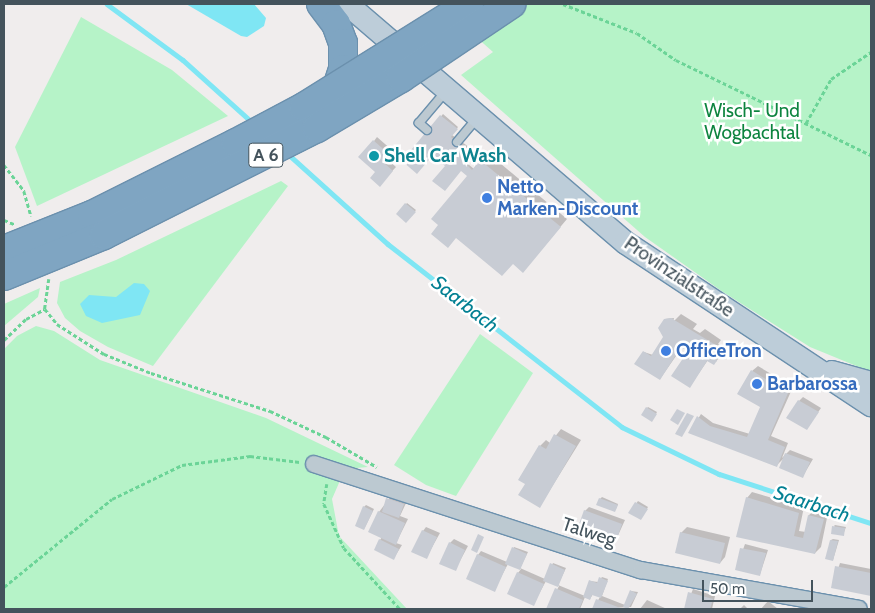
<!DOCTYPE html>
<html>
<head>
<meta charset="utf-8">
<style>
  body { margin:0 }
  #map { position:relative; width:875px; height:613px; overflow:hidden; background:#f0eded; font-family:Cabin,sans-serif }
  div>[style] { position:absolute }
  [style*='--x'] { left:calc(var(--x)*1px); top:calc(var(--y)*1px); width:calc(var(--w)*1px); rotate:calc(var(--a)*1deg) }
  .green>* { inset:0; background:#b6f3c8 }
  .water>* { inset:0; background:#7fe6f4 }
  .shadow>* { inset:0; background:#0003 }
  .stream>* { height:4.5px; margin:-2.25px; padding:0 2.25px; transform-origin:2.25px; border-radius:2.25px; background:#7fe6f4 }
  .building>* { inset:0; background:#c8ccd4 }
  .path>* { height:2.5px; margin-top:-1.25px; transform-origin:0; background:repeating-linear-gradient(90deg,#6bd497 0 4px,transparent 0 6.5px) }
  .roads { filter:drop-shadow(1px 0 #6b90ad) drop-shadow(-1px 0 #6b90ad) drop-shadow(0 1px #6b90ad) drop-shadow(0 -1px #6b90ad) }
  .lane>* { height:8px; margin:-4px; padding:0 4px; transform-origin:4px; border-radius:4px; background:#bcc9d1 }
  .street>* { height:16px; margin:-8px; padding:0 8px; transform-origin:8px; border-radius:8px; background:#bcc9d1 }
  .secondary>* { height:22px; margin:-11px; padding:0 11px; transform-origin:11px; border-radius:11px; background:#bdcdd9 }
  .highway>* { height:28px; margin:-14px; padding:0 14px; transform-origin:14px; border-radius:14px; background:#7fa5c2 }
  .bridges { filter:drop-shadow(1px 0 #6b90ad) drop-shadow(-1px 0 #6b90ad) drop-shadow(0 1px #6b90ad) drop-shadow(0 -1px #6b90ad) }
  .highway-bridge>* { height:28px; margin:-14px; padding:0 14px; transform-origin:14px; border-radius:14px; background:#7fa5c2 }
  .dots>* { width:14px; height:14px; translate:-50% -50%; box-sizing:border-box; border:2px solid #fff; border-radius:50% }
  span { translate:-50% -50%; white-space:nowrap; text-align:center; line-height:1.15; -webkit-text-stroke:5px #fff; paint-order:stroke }
  .shield-label span { padding:1px 4px; background:#fff; border:1px solid; border-radius:4px; -webkit-text-stroke-width:0 }
  .shield-label { font-size:18px; color:#44535c; font-weight:700 }
  .park-label { font-size:19px; color:#0d843f }
  .culture-label { font-size:19px; color:#0d838f; font-weight:700 }
  .left { translate:0 -50%; text-align:left }
  .shop-label { font-size:19px; color:#366cbe; font-weight:700 }
  .street-label { font-size:19px; color:#44535c }
  .water-label { font-size:20px; color:#038093; font-style:italic }
  .frame { position:absolute; inset:0; border:5px solid #44535c; pointer-events:none }
  .scale { position:absolute; left:702px; top:580px; width:111px; height:22px; box-sizing:border-box; border:2px solid #44535c; border-top:0; padding-left:6px; font-size:15px; line-height:18px; white-space:nowrap; color:#44535c; -webkit-text-stroke:4px #fff; paint-order:stroke }
</style>
</head>
<body>
<div id="map">
  <div class="green">
    <div style="clip-path:polygon(439px 4px,871px 4px,871px 372px,810px 347px,723px 292px,645px 237px,461px 75px,493px 52px)"></div>
    <div style="clip-path:polygon(81px 17px,172px 70px,228px 116px,37px 206px,15px 147px)"></div>
    <div style="clip-path:polygon(281px 181px,288px 186px,153px 366px,108px 347px,80px 331px,65px 318px,57px 303px,60px 282px,116px 260px)"></div>
    <div style="clip-path:polygon(40px 288px,38px 297px,4px 326px,4px 304px)"></div>
    <div style="clip-path:polygon(36px 326px,54px 331px,100px 360px,266px 418px,368px 467px,345px 469px,332px 499px,339px 536px,407px 609px,4px 609px,4px 349px,17px 336px)"></div>
    <div style="clip-path:polygon(480px 334px,533px 373px,456px 496px,426px 485px,394px 465px)"></div>
  </div>
  <div class="water">
    <div style="clip-path:polygon(186px 4px,254px 4px,266px 18px,264px 26px,247px 37px,241px 36px)"></div>
    <div style="clip-path:polygon(134px 283px,144px 284px,150px 291px,140px 315px,102px 323px,86px 316px,80px 304px,89px 295px,116px 297px)"></div>
  </div>
  <div class="shadow">
    <div style="clip-path:polygon(443px 114px,458px 127px,452px 135px,476px 152px,474px 155px,460px 147px,467px 163px,474px 169px,488px 153px,567px 219px,530px 263px,513px 263px,457px 237px,468px 176px,451px 161px,432px 154px,403px 161px)"></div>
    <div style="clip-path:polygon(377px 137px,393px 151px,386px 158px,396px 167px,383px 181px,377px 172px,374px 141px)"></div>
    <div style="clip-path:polygon(407px 203px,416px 210px,406px 221px,398px 214px)"></div>
    <div style="clip-path:polygon(681px 314px,697px 324px,693px 329px,700px 333px,705px 329px,721px 340px,718px 344px,724px 348px,716px 362px,708px 360px,690px 386px,689px 350px,683px 346px,660px 379px,644px 352px,653px 355px,664px 337px,665px 319px,674px 318px,673px 322px)"></div>
    <div style="clip-path:polygon(758px 366px,793px 387px,771px 436px,788px 443px,782px 458px,790px 450px,813px 459px,803px 476px,784px 458px,776px 466px,690px 432px,701px 414px,713px 423px,750px 434px,761px 407px,752px 371px)"></div>
    <div style="clip-path:polygon(803px 397px,821px 408px,810px 424px,799px 401px)"></div>
    <div style="clip-path:polygon(648px 407px,657px 412px,653px 419px,647px 408px)"></div>
    <div style="clip-path:polygon(561px 429px,581px 440px,540px 506px,526px 484px,540px 446px,546px 440px,550px 443px)"></div>
    <div style="clip-path:polygon(752px 492px,804px 507px,799px 531px,806px 532px,809px 515px,815px 510px,828px 513px,821px 547px,815px 553px,737px 536px,747px 498px)"></div>
    <div style="clip-path:polygon(391px 496px,407px 501px,400px 516px,408px 519px,396px 543px,402px 545px,394px 558px,380px 540px,382px 537px,379px 512px)"></div>
    <div style="clip-path:polygon(602px 497px,618px 504px,616px 509px,600px 499px)"></div>
    <div style="clip-path:polygon(638px 501px,648px 507px,642px 517px,630px 512px)"></div>
    <div style="clip-path:polygon(366px 505px,374px 509px,364px 529px,364px 507px)"></div>
    <div style="clip-path:polygon(589px 507px,625px 520px,615px 542px,585px 511px)"></div>
    <div style="clip-path:polygon(835px 525px,846px 527px,843px 535px,834px 526px)"></div>
    <div style="clip-path:polygon(426px 527px,440px 533px,426px 558px,423px 531px)"></div>
    <div style="clip-path:polygon(687px 527px,730px 537px,725px 557px,720px 563px,681px 533px)"></div>
    <div style="clip-path:polygon(454px 539px,468px 546px,455px 570px,450px 543px)"></div>
    <div style="clip-path:polygon(833px 539px,839px 540px,833px 560px,831px 540px)"></div>
    <div style="clip-path:polygon(745px 544px,768px 550px,760px 574px,736px 569px)"></div>
    <div style="clip-path:polygon(514px 547px,528px 552px,520px 568px,545px 579px,553px 563px,566px 568px,558px 585px,585px 596px,590px 581px,598px 582px,602px 577px,608px 579px,602px 596px,625px 605px,631px 591px,638px 592px,631px 607px,593px 609px,600px 597px,593px 594px,590px 599px,585px 597px,580px 609px,547px 609px,559px 586px,546px 581px,533px 605px,518px 573px,521px 569px,508px 564px,494px 590px,478px 555px,481px 551px,507px 562px)"></div>
    <div style="clip-path:polygon(840px 563px,871px 569px,871px 595px,832px 587px)"></div>
    <div style="clip-path:polygon(693px 589px,715px 596px,712px 609px,685px 609px)"></div>
    <div style="clip-path:polygon(647px 600px,667px 609px,640px 609px)"></div>
    <div style="clip-path:polygon(768px 601px,778px 609px,761px 609px)"></div>
    <div style="clip-path:polygon(744px 605px,748px 609px,740px 609px)"></div>
  </div>
  <div class="stream">
    <div style="--x:107;--y:4;--w:94;--a:36.4"></div>
    <div style="--x:183;--y:60;--w:94;--a:42"></div>
    <div style="--x:287;--y:153;--w:136;--a:42"></div>
    <div style="--x:388;--y:244;--w:297;--a:38"></div>
    <div style="--x:622;--y:427;--w:108;--a:25.9"></div>
    <div style="--x:719;--y:474;--w:160;--a:17.9"></div>
  </div>
  <div class="building">
    <div style="clip-path:polygon(440px 115px,458px 129px,451px 137px,474px 157px,467px 165px,472px 170px,480px 160px,561px 227px,523px 273px,513px 264px,502px 276px,456px 238px,448px 248px,431px 234px,438px 225px,431px 219px,467px 176px,461px 171px,445px 191px,432px 181px,445px 166px,432px 156px,417px 174px,402px 161px)"></div>
    <div style="clip-path:polygon(373px 140px,390px 155px,383px 162px,393px 171px,380px 187px,370px 178px,375px 172px,358px 157px)"></div>
    <div style="clip-path:polygon(405px 203px,416px 212px,406px 223px,396px 214px)"></div>
    <div style="clip-path:polygon(671px 318px,724px 350px,714px 365px,707px 361px,690px 388px,671px 376px,688px 351px,681px 347px,660px 380px,634px 364px,643px 351px,651px 356px,663px 337px,658px 328px,664px 319px)"></div>
    <div style="clip-path:polygon(751px 370px,788px 393px,768px 440px,785px 447px,777px 467px,688px 433px,697px 416px,710px 426px,747px 437px,760px 407px,737px 394px)"></div>
    <div style="clip-path:polygon(798px 400px,819px 412px,807px 430px,786px 418px)"></div>
    <div style="clip-path:polygon(646px 407px,657px 414px,652px 422px,641px 415px)"></div>
    <div style="clip-path:polygon(677px 409px,685px 413px,678px 425px,670px 420px)"></div>
    <div style="clip-path:polygon(687px 413px,694px 416px,682px 437px,675px 434px)"></div>
    <div style="clip-path:polygon(554px 434px,576px 446px,540px 508px,518px 495px,525px 484px,518px 480px,539px 445px,546px 449px)"></div>
    <div style="clip-path:polygon(785px 453px,810px 462px,803px 478px,779px 468px)"></div>
    <div style="clip-path:polygon(746px 497px,799px 513px,794px 536px,803px 538px,808px 515px,824px 519px,815px 554px,736px 537px)"></div>
    <div style="clip-path:polygon(386px 498px,404px 504px,399px 518px,382px 512px)"></div>
    <div style="clip-path:polygon(599px 498px,618px 505px,615px 512px,596px 505px)"></div>
    <div style="clip-path:polygon(635px 502px,648px 509px,641px 520px,628px 513px)"></div>
    <div style="clip-path:polygon(363px 506px,373px 511px,364px 530px,355px 526px)"></div>
    <div style="clip-path:polygon(584px 510px,622px 524px,615px 544px,577px 530px)"></div>
    <div style="clip-path:polygon(378px 511px,405px 523px,396px 545px,368px 532px)"></div>
    <div style="clip-path:polygon(832px 526px,845px 528px,844px 536px,831px 534px)"></div>
    <div style="clip-path:polygon(422px 530px,437px 537px,427px 559px,411px 552px)"></div>
    <div style="clip-path:polygon(680px 532px,725px 543px,720px 564px,675px 553px)"></div>
    <div style="clip-path:polygon(478px 534px,484px 537px,477px 553px,471px 550px)"></div>
    <div style="clip-path:polygon(379px 539px,399px 549px,394px 560px,374px 550px)"></div>
    <div style="clip-path:polygon(830px 540px,838px 541px,833px 561px,825px 559px)"></div>
    <div style="clip-path:polygon(449px 542px,465px 550px,456px 571px,439px 564px)"></div>
    <div style="clip-path:polygon(512px 547px,527px 554px,520px 570px,505px 564px)"></div>
    <div style="clip-path:polygon(740px 548px,766px 553px,760px 576px,735px 570px)"></div>
    <div style="clip-path:polygon(477px 554px,506px 567px,495px 592px,466px 579px)"></div>
    <div style="clip-path:polygon(550px 563px,565px 570px,558px 587px,543px 581px)"></div>
    <div style="clip-path:polygon(835px 566px,871px 573px,871px 596px,831px 588px)"></div>
    <div style="clip-path:polygon(517px 572px,544px 584px,534px 606px,507px 594px)"></div>
    <div style="clip-path:polygon(599px 577px,608px 581px,601px 598px,592px 595px,590px 600px,583px 597px,589px 580px,597px 583px)"></div>
    <div style="clip-path:polygon(555px 588px,583px 600px,579px 609px,546px 609px)"></div>
    <div style="clip-path:polygon(630px 590px,637px 594px,628px 609px,623px 607px)"></div>
    <div style="clip-path:polygon(688px 592px,713px 599px,710px 609px,684px 609px)"></div>
    <div style="clip-path:polygon(596px 599px,610px 604px,623px 609px,592px 609px)"></div>
  </div>
  <div class="path">
    <div style="--x:563;--y:4;--w:79;--a:21.4"></div>
    <div style="--x:637;--y:33;--w:47;--a:34.7"></div>
    <div style="--x:676;--y:60;--w:217;--a:26"></div>
    <div style="--x:806;--y:123;--w:51;--a:-60.4"></div>
    <div style="--x:831;--y:79;--w:48;--a:-34"></div>
    <div style="--x:4;--y:165;--w:33;--a:52"></div>
    <div style="--x:24;--y:191;--w:26;--a:74"></div>
    <div style="--x:4;--y:220;--w:11;--a:22"></div>
    <div style="--x:49;--y:279;--w:30;--a:98"></div>
    <div style="--x:45;--y:309;--w:19;--a:51"></div>
    <div style="--x:57;--y:324;--w:56;--a:32.6"></div>
    <div style="--x:104;--y:354;--w:51;--a:22"></div>
    <div style="--x:151;--y:373;--w:125;--a:17.7"></div>
    <div style="--x:270;--y:411;--w:62;--a:24.9"></div>
    <div style="--x:326;--y:437;--w:59;--a:30.5"></div>
    <div style="--x:4;--y:340;--w:30;--a:-44"></div>
    <div style="--x:26;--y:319;--w:21;--a:-28"></div>
    <div style="--x:327;--y:484;--w:20;--a:99"></div>
    <div style="--x:324;--y:504;--w:48;--a:65.6"></div>
    <div style="--x:344;--y:548;--w:83;--a:47.4"></div>
    <div style="--x:4;--y:587;--w:139;--a:-39.2"></div>
    <div style="--x:112;--y:499;--w:78;--a:-25.9"></div>
    <div style="--x:182;--y:465;--w:69;--a:-7.5"></div>
    <div style="--x:250;--y:456;--w:50;--a:6.8"></div>
  </div>
  <div class="roads">
    <div class="lane">
      <div style="--x:427;--y:130;--w:11;--a:-139"></div>
      <div style="--x:419;--y:123;--w:42;--a:-49.8"></div>
      <div style="--x:457;--y:142;--w:31;--a:-50"></div>
    </div>
    <div class="street">
      <div style="--x:314;--y:464;--w:344;--a:18"></div>
      <div style="--x:641;--y:570;--w:221;--a:10.1"></div>
    </div>
    <div class="secondary">
      <div style="--x:347;--y:4;--w:367;--a:40.6"></div>
      <div style="--x:626;--y:243;--w:294;--a:33.5"></div>
      <div style="--x:832;--y:372;--w:41;--a:15.8"></div>
    </div>
    <div class="highway">
      <div style="--x:321;--y:4;--w:25;--a:53"></div>
      <div style="--x:336;--y:24;--w:20;--a:70"></div>
      <div style="--x:343;--y:43;--w:26;--a:90"></div>
      <div style="--x:343;--y:69;--w:28;--a:108"></div>
    </div>
  </div>
  <div class="bridges">
    <div class="highway-bridge">
      <div style="--x:4;--y:250;--w:95;--a:-21.7"></div>
      <div style="--x:92;--y:215;--w:161;--a:-26.6"></div>
      <div style="--x:236;--y:143;--w:77;--a:-27.9"></div>
      <div style="--x:304;--y:107;--w:195;--a:-32"></div>
      <div style="--x:4;--y:276;--w:108;--a:-22.3"></div>
      <div style="--x:104;--y:235;--w:238;--a:-26.7"></div>
      <div style="--x:317;--y:128;--w:98;--a:-30.8"></div>
      <div style="--x:401;--y:78;--w:133;--a:-33.9"></div>
    </div>
  </div>
  <div class="dots">
    <div style="left:374px;top:156px;background:#0f9aa8"></div>
    <div style="left:487px;top:198px;background:#3f7fe0"></div>
    <div style="left:666px;top:351px;background:#3f7fe0"></div>
    <div style="left:757px;top:384px;background:#3f7fe0"></div>
  </div>
  <div class="shield-label">
    <span style="left:266px;top:155px">A 6</span>
  </div>
  <div class="park-label">
    <span style="left:752px;top:122px">Wisch- Und<br>Wogbachtal</span>
  </div>
  <div class="culture-label">
    <span class="left" style="left:384px;top:156px">Shell Car Wash</span>
  </div>
  <div class="shop-label">
    <span class="left" style="left:497px;top:198px">Netto<br>Marken-Discount</span>
    <span class="left" style="left:676px;top:351px">OfficeTron</span>
    <span class="left" style="left:767px;top:384px">Barbarossa</span>
  </div>
  <div class="street-label">
    <span style="left:679px;top:277px;rotate:34deg">Provinzialstraße</span>
    <span style="left:589px;top:532px;rotate:18deg">Talweg</span>
  </div>
  <div class="water-label">
    <span style="left:465px;top:304px;rotate:38deg">Saarbach</span>
    <span style="left:812px;top:504px;rotate:18deg">Saarbach</span>
  </div>
  <div class="frame"></div>
  <div class="scale">50 m</div>
</div>
</body>
</html>
